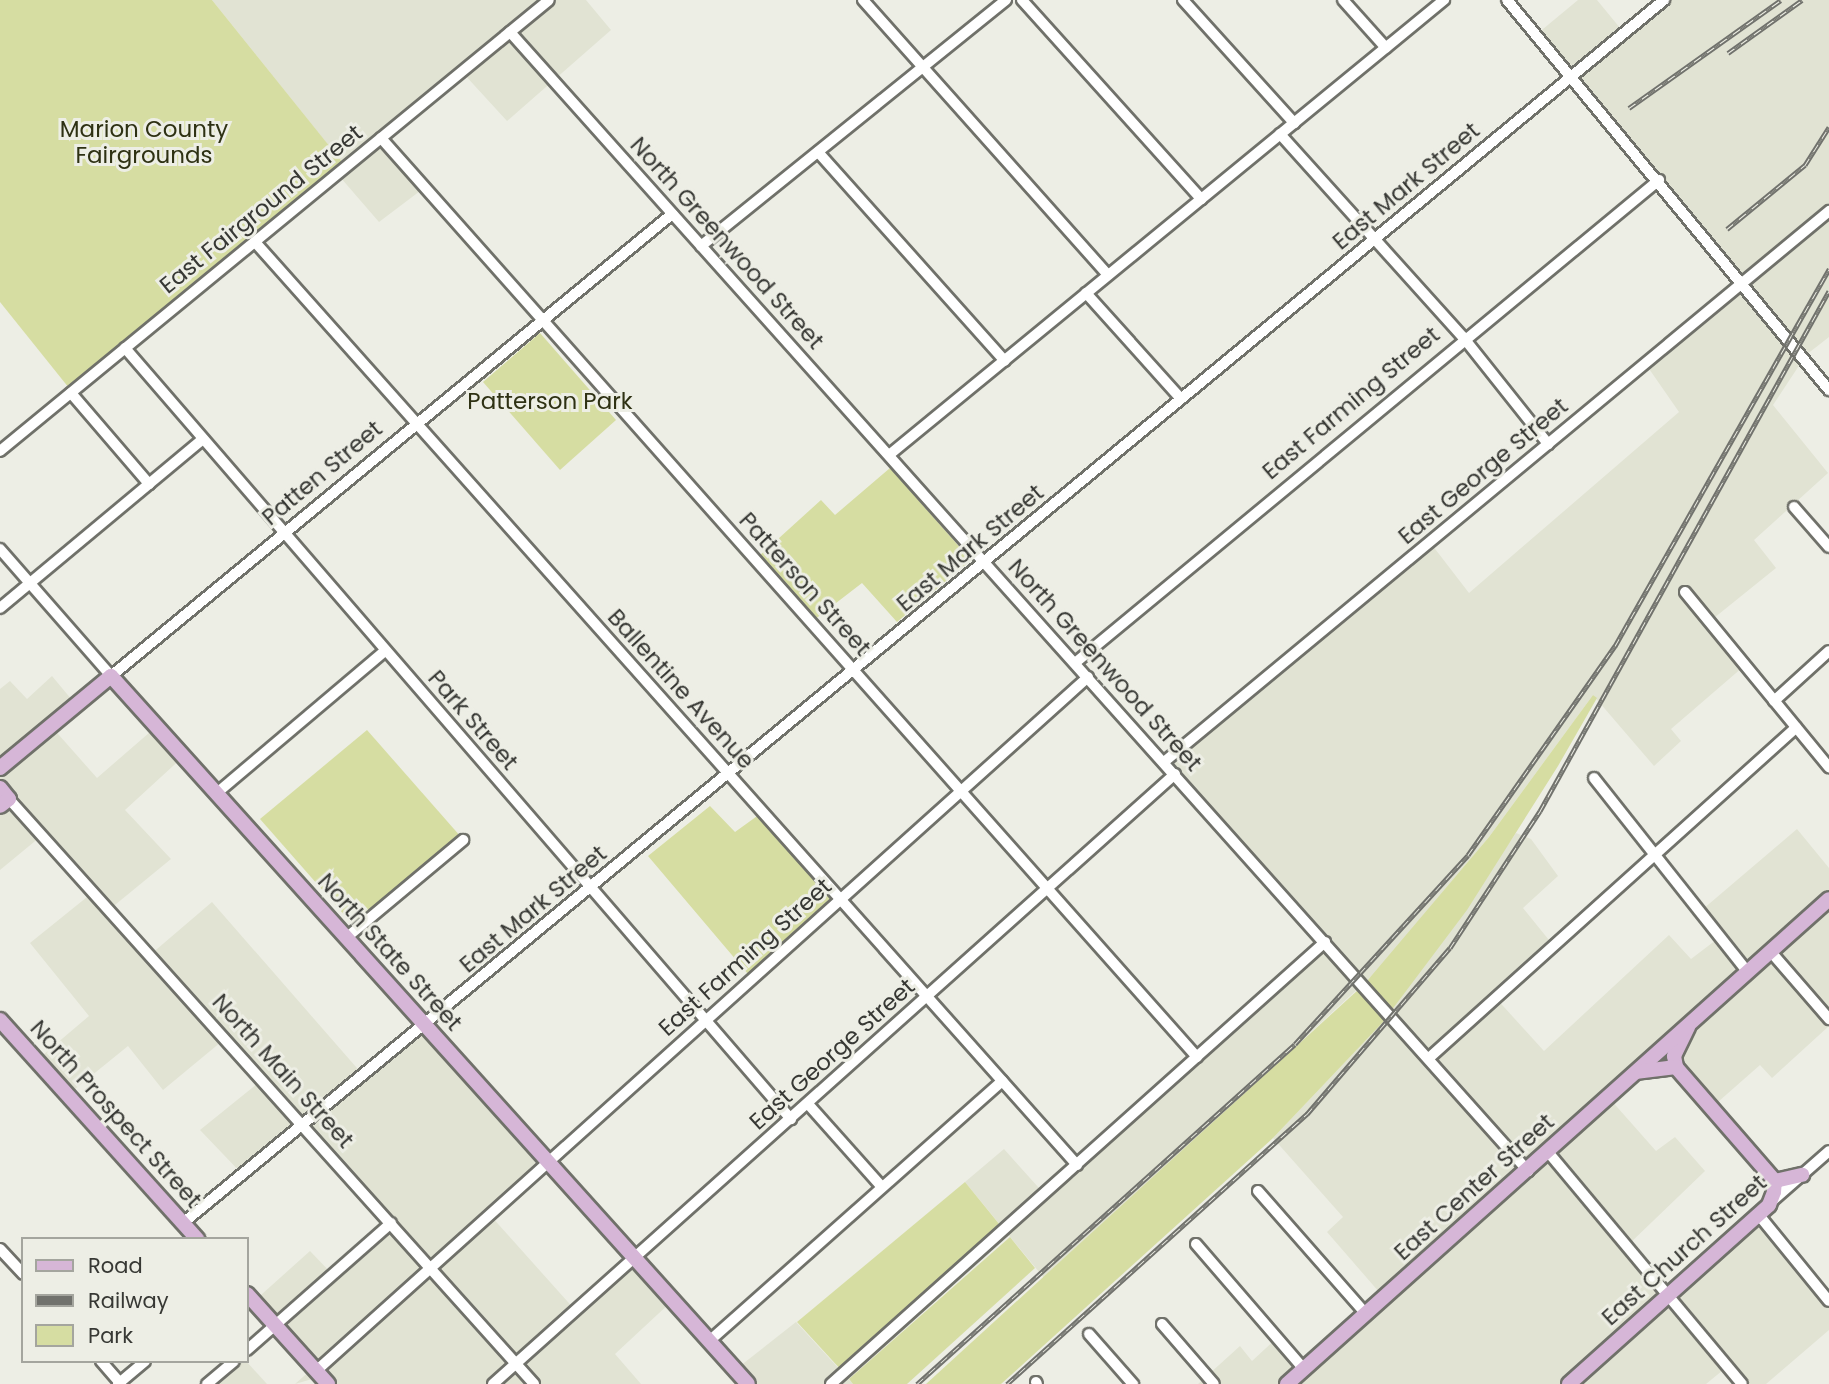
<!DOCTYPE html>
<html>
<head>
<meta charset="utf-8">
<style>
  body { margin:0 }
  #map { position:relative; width:1829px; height:1384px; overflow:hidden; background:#edeee5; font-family:Poppins,sans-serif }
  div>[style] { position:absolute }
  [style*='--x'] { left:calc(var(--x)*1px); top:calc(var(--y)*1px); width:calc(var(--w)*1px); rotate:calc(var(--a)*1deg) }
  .built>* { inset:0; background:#e1e3d3 }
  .green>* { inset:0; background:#d6dda2 }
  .roads { filter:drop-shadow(2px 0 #70716a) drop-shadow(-2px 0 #70716a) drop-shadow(0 2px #70716a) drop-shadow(0 -2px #70716a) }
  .minor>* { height:10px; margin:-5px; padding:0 5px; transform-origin:5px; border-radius:5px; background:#fff }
  .major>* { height:14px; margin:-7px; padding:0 7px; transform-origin:7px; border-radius:7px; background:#d6b6d7 }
  .rail>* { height:5px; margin-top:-2.5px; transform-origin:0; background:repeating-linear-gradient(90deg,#edeee5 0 8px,#71726d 0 16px); box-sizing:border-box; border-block:2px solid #71726d }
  span { translate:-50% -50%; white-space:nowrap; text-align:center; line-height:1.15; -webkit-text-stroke:6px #edeee5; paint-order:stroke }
  .park-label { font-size:23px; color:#2e3113 }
  .street-label { font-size:23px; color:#373834 }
  .legend { position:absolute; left:21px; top:1237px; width:228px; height:126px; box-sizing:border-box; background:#edeee5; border:2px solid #a4a59e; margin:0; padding:9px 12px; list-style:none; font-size:21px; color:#373834 }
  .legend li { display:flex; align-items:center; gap:14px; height:35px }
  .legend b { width:35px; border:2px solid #a4a59e }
</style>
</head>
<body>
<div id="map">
  <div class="built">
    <div style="clip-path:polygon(212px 0,586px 0,611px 30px,507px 121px,463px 73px,381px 140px,424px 188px,379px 222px,334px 170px,342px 162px)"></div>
    <div style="clip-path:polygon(1578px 0,1597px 0,1625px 34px,1668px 0,1829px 0,1829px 337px,1806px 355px,1773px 405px,1828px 473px,1754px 540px,1776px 568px,1709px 622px,1743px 667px,1671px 729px,1681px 741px,1654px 766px,1593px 695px,1489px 837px,1375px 973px,1044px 1278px,965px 1182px,1004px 1149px,1047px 1197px,1325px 944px,1162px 761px,1429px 541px,1469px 593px,1679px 412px,1645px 363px,1742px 283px,1537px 34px)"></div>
    <div style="clip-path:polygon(52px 676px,77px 706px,51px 726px,97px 778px,157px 726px,185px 755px,125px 810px,171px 859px,110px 909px,150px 955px,212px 902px,363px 1075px,425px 1026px,549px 1161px,490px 1215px,576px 1311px,634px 1257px,672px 1301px,615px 1354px,641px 1384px,326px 1384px,319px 1377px,295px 1384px,312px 1369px,252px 1303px,310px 1251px,333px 1275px,391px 1224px,305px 1127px,244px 1176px,200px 1130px,263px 1079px,227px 1037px,163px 1090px,128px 1046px,75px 1089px,43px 1055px,89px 1016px,30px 943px,92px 893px,40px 837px,0 870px,0 689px,10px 681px,27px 699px)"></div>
    <div style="clip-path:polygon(1797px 829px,1829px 868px,1829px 1026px,1772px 1078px,1760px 1065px,1710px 1109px,1663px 1051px,1610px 1099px,1656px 1151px,1675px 1137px,1705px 1171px,1627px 1246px,1668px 1295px,1759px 1216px,1829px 1300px,1829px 1330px,1766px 1384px,1742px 1384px,1728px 1366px,1706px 1384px,1198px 1384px,1240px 1346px,1252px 1361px,1278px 1337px,1307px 1370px,1386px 1300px,1327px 1232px,1343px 1217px,1273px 1138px,1385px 1020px,1516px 833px,1531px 839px,1558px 876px,1523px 908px,1553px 945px,1494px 996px,1544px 1051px,1669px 935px,1691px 959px,1716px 940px,1696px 915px)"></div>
    <div style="clip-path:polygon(796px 1322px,853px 1384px,748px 1384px,735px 1370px)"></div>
    <div style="clip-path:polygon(231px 1361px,246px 1361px,267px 1384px,205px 1384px)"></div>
  </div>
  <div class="green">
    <div style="clip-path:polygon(0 0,212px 0,343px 163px,69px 388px,0 302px)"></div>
    <div style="clip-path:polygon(540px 333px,616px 420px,560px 470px,483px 382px)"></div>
    <div style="clip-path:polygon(890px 468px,971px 560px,897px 622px,862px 583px,814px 620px,758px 557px,821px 500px,835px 515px)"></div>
    <div style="clip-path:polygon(1593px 695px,1597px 698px,1558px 766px,1467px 910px,1391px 1011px,1367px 981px,1489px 837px)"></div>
    <div style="clip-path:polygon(367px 730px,461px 837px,354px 926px,260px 819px)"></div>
    <div style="clip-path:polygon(710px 806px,735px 832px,760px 814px,833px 896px,748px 974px,648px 856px)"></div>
    <div style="clip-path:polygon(1359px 989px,1385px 1020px,1273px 1138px,1001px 1384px,926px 1384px)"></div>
    <div style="clip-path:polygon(965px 1182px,1004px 1230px,842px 1371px,797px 1322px)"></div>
    <div style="clip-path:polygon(1010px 1237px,1035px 1268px,907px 1384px,853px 1384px,849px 1379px)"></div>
  </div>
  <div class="roads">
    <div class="minor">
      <div style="--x:863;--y:0;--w:368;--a:48.3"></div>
      <div style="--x:1022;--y:0;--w:268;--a:48"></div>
      <div style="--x:1183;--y:0;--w:166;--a:47.9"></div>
      <div style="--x:1343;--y:0;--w:64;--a:48.1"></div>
      <div style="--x:1507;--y:0;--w:506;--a:50.46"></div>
      <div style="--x:510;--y:32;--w:1528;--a:48.21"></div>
      <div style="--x:1280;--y:134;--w:273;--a:48"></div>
      <div style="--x:1463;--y:337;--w:137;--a:51.5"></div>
      <div style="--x:381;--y:138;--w:1229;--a:48.4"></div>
      <div style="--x:818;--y:152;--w:280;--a:48.2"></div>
      <div style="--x:255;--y:242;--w:1236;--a:48.31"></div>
      <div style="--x:701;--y:246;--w:392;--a:-38.9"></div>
      <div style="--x:1086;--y:293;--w:142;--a:48.1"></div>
      <div style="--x:125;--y:348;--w:1019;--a:49.18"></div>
      <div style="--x:71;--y:393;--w:120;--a:49.4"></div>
      <div style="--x:0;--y:451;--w:710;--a:-39.4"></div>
      <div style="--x:889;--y:455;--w:718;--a:-39.35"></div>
      <div style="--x:1794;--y:507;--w:53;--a:48.8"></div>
      <div style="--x:0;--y:549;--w:169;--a:48.8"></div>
      <div style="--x:111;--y:676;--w:727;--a:-39.47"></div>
      <div style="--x:1685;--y:592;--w:227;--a:50.6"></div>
      <div style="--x:0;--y:608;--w:264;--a:-39.8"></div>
      <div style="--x:1075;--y:663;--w:758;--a:-39.59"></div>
      <div style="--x:1774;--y:701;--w:74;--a:-42.3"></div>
      <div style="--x:1164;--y:762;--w:864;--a:-39.64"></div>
      <div style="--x:1594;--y:778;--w:248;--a:51.6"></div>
      <div style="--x:218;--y:792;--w:219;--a:-40.2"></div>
      <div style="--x:9;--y:799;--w:786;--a:48.09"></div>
      <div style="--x:346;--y:938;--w:153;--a:-39.9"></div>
      <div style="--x:1771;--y:952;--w:89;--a:49.1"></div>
      <div style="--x:1429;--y:1058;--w:494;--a:-42"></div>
      <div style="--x:808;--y:1104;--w:111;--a:48.3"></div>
      <div style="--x:1548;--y:1152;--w:302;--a:50.1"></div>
      <div style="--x:1258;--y:1191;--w:164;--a:48.7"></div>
      <div style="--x:1771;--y:1202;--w:77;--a:-41.3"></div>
      <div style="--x:1758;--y:1214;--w:112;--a:50.8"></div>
      <div style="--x:183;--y:1223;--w:1921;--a:-39.55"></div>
      <div style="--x:1196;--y:1244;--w:165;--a:49.2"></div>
      <div style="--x:0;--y:1249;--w:34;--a:47"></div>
      <div style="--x:1162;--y:1324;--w:79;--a:49.1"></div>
      <div style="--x:1089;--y:1334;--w:67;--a:48.7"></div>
      <div style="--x:715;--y:1336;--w:384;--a:-41.6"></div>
      <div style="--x:247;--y:1350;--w:192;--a:-41.4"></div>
      <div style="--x:101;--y:1361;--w:30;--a:49"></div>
      <div style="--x:316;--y:1371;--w:1038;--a:-41.95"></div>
      <div style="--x:1036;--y:1382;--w:2;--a:63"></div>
      <div style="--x:118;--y:1384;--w:35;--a:-40"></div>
      <div style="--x:207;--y:1384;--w:35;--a:-40"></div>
      <div style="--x:493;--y:1384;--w:915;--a:-41.81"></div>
      <div style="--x:831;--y:1384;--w:663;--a:-41.82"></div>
    </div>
    <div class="major">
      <div style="--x:0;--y:768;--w:144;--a:-39.7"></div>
      <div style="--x:111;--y:676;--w:952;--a:48.02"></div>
      <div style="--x:0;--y:788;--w:14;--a:51"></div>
      <div style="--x:9;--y:799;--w:11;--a:142"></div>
      <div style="--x:0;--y:1020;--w:295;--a:48"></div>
      <div style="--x:1676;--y:1067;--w:11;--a:-100"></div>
      <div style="--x:1674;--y:1056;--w:32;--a:-64"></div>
      <div style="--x:1775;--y:1181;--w:28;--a:-13"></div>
      <div style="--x:247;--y:1294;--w:121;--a:48"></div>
      <div style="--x:1287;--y:1384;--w:727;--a:-41.82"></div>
      <div style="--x:1569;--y:1384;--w:268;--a:-41.8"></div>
      <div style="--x:1769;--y:1205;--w:14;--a:-69"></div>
      <div style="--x:1774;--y:1192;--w:11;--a:-85"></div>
      <div style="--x:1775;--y:1181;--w:151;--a:-131"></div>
      <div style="--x:1676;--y:1067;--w:39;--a:173"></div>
    </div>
  </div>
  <div class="rail">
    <div style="--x:1728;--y:53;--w:91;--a:-35.6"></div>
    <div style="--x:1629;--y:108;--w:186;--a:-35.4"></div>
    <div style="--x:1727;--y:229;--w:101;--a:-39.4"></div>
    <div style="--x:1805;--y:165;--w:45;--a:-57.7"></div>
    <div style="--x:917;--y:1384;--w:508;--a:-41.97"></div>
    <div style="--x:1295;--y:1044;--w:256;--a:-47.5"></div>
    <div style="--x:1468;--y:855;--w:256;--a:-54.9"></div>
    <div style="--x:1615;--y:646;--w:434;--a:-60.4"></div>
    <div style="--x:1007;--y:1384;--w:404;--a:-42"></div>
    <div style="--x:1307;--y:1114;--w:219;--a:-49.3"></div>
    <div style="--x:1450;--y:948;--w:164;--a:-56.7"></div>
    <div style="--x:1540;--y:811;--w:595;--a:-60.94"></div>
  </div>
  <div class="park-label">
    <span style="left:144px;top:142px">Marion County<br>Fairgrounds</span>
    <span style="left:550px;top:401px">Patterson Park</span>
  </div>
  <div class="street-label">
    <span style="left:1406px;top:186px;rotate:-40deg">East Mark Street</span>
    <span style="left:261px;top:209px;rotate:-39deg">East Fairground Street</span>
    <span style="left:727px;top:243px;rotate:48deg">North Greenwood Street</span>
    <span style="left:1351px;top:403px;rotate:-40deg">East Farming Street</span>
    <span style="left:1483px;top:471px;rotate:-40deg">East George Street</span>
    <span style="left:322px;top:473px;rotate:-40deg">Patten Street</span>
    <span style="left:970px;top:548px;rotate:-40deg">East Mark Street</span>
    <span style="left:805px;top:584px;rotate:48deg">Patterson Street</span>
    <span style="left:1105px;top:665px;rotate:48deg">North Greenwood Street</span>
    <span style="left:681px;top:689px;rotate:48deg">Ballentine Avenue</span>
    <span style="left:473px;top:720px;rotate:49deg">Park Street</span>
    <span style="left:533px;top:909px;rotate:-40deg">East Mark Street</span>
    <span style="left:390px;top:952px;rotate:48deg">North State Street</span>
    <span style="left:745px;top:957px;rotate:-42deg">East Farming Street</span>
    <span style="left:832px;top:1054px;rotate:-42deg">East George Street</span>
    <span style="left:283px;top:1071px;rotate:48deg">North Main Street</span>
    <span style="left:116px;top:1114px;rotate:48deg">North Prospect Street</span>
    <span style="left:1474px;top:1187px;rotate:-42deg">East Center Street</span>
    <span style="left:1684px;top:1250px;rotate:-42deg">East Church Street</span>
  </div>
  <ul class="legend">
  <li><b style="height:9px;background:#d6b6d7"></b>Road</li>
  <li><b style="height:9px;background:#71726d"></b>Railway</li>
  <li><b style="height:19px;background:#d6dda2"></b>Park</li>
  </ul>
</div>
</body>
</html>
